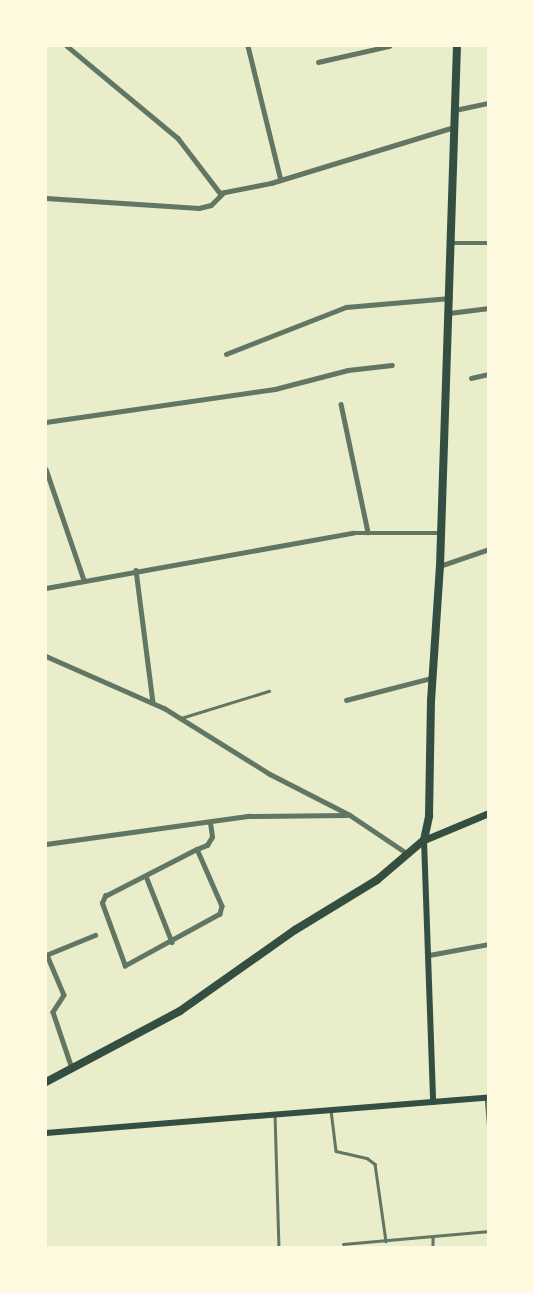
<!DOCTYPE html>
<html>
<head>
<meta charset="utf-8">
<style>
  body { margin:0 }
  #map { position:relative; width:534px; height:1293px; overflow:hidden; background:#e9edc9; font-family:"Nunito Sans",sans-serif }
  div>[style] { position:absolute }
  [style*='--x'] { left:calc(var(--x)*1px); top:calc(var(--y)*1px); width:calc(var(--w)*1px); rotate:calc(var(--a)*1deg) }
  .service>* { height:2.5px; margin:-1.25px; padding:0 1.25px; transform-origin:1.25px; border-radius:1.25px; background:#617663 }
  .minor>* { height:4.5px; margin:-2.25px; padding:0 2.25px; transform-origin:2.25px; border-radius:2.25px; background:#617663 }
  .secondary>* { height:6px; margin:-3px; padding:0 3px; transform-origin:3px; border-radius:3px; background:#344e41 }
  .primary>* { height:7px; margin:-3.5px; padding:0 3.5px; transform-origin:3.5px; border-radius:3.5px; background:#344e41 }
  .trunk>* { height:8px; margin:-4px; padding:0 4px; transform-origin:4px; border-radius:4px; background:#344e41 }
  span { translate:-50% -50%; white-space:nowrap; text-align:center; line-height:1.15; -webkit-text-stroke:5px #fefae0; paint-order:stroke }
  .frame { position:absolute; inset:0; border:47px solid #fefae0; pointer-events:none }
</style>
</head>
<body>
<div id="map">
  <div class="service">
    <div style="--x:181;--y:718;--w:92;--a:-17.1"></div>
    <div style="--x:486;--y:1097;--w:32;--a:85"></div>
    <div style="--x:331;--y:1110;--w:41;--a:83"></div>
    <div style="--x:336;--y:1151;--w:32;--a:13"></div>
    <div style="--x:367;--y:1158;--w:10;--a:37"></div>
    <div style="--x:375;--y:1164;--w:78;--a:81.9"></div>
    <div style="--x:275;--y:1114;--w:134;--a:88.3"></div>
    <div style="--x:433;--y:1238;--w:10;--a:90"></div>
    <div style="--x:343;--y:1244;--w:147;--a:-5.1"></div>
  </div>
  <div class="minor">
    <div style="--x:67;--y:46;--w:144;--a:39.7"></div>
    <div style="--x:178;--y:138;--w:69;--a:52.6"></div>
    <div style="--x:220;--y:193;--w:52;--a:-11.1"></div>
    <div style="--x:271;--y:183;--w:191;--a:-17"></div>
    <div style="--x:248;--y:46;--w:138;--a:76.2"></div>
    <div style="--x:318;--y:62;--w:73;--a:-12.7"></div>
    <div style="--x:455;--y:110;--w:35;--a:-12"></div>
    <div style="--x:46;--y:198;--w:153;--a:3.7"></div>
    <div style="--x:199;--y:208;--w:12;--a:-14"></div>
    <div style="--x:211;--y:205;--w:17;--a:-45"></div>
    <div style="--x:453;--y:243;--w:36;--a:0"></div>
    <div style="--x:449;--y:313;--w:40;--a:-7.1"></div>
    <div style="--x:226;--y:354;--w:129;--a:-21.4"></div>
    <div style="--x:346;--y:307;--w:104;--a:-4.9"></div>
    <div style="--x:471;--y:378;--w:18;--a:-13"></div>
    <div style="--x:341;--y:404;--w:131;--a:78.1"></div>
    <div style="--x:46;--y:422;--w:231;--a:-8.2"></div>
    <div style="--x:275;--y:389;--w:75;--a:-14.6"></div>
    <div style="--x:348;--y:370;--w:44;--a:-6.5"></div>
    <div style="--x:46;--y:469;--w:117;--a:71.1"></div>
    <div style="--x:440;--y:566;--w:52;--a:-19.1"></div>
    <div style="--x:136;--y:570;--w:134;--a:82.7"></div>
    <div style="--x:46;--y:588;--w:312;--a:-10.2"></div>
    <div style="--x:353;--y:533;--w:88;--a:0"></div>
    <div style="--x:46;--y:656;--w:129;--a:23.8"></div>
    <div style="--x:164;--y:708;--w:125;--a:31.9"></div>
    <div style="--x:270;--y:774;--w:90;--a:27.1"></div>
    <div style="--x:350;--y:815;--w:70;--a:33.9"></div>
    <div style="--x:346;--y:700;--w:88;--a:-14.5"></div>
    <div style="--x:46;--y:844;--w:205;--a:-7.9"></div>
    <div style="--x:249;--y:816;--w:98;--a:-0.6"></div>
    <div style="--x:197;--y:849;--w:62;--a:66.3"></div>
    <div style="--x:222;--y:906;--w:8;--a:104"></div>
    <div style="--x:220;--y:914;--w:108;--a:151.3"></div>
    <div style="--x:125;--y:966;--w:67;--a:-110.1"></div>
    <div style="--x:102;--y:903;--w:8;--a:-67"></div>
    <div style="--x:105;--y:896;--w:103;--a:-27.1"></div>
    <div style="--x:197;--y:849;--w:11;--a:-22"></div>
    <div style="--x:207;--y:845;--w:9;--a:-58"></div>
    <div style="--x:212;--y:837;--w:15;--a:-98"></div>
    <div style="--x:146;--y:876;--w:71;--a:68.5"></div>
    <div style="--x:46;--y:955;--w:53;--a:-22.2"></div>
    <div style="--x:47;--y:955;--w:43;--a:67"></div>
    <div style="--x:64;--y:995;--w:20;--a:123"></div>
    <div style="--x:53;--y:1012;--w:59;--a:71.3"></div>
    <div style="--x:429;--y:955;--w:61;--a:-10.4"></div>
  </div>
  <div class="secondary">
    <div style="--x:424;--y:840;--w:262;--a:88"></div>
    <div style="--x:46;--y:1133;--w:444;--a:-4.6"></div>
  </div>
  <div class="primary">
    <div style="--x:424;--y:840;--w:70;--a:-22.6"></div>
  </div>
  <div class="trunk">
    <div style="--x:46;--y:1082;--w:152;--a:-27.9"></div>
    <div style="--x:180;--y:1011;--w:141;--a:-35.2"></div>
    <div style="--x:295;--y:930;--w:96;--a:-31.4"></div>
    <div style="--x:377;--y:880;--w:62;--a:-40.4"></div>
    <div style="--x:424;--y:840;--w:25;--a:-78"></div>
    <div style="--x:429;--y:816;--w:115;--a:-89"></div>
    <div style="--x:431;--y:701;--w:135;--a:-86.2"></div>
    <div style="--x:440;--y:566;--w:520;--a:-88.13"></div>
  </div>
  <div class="frame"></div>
</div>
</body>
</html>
